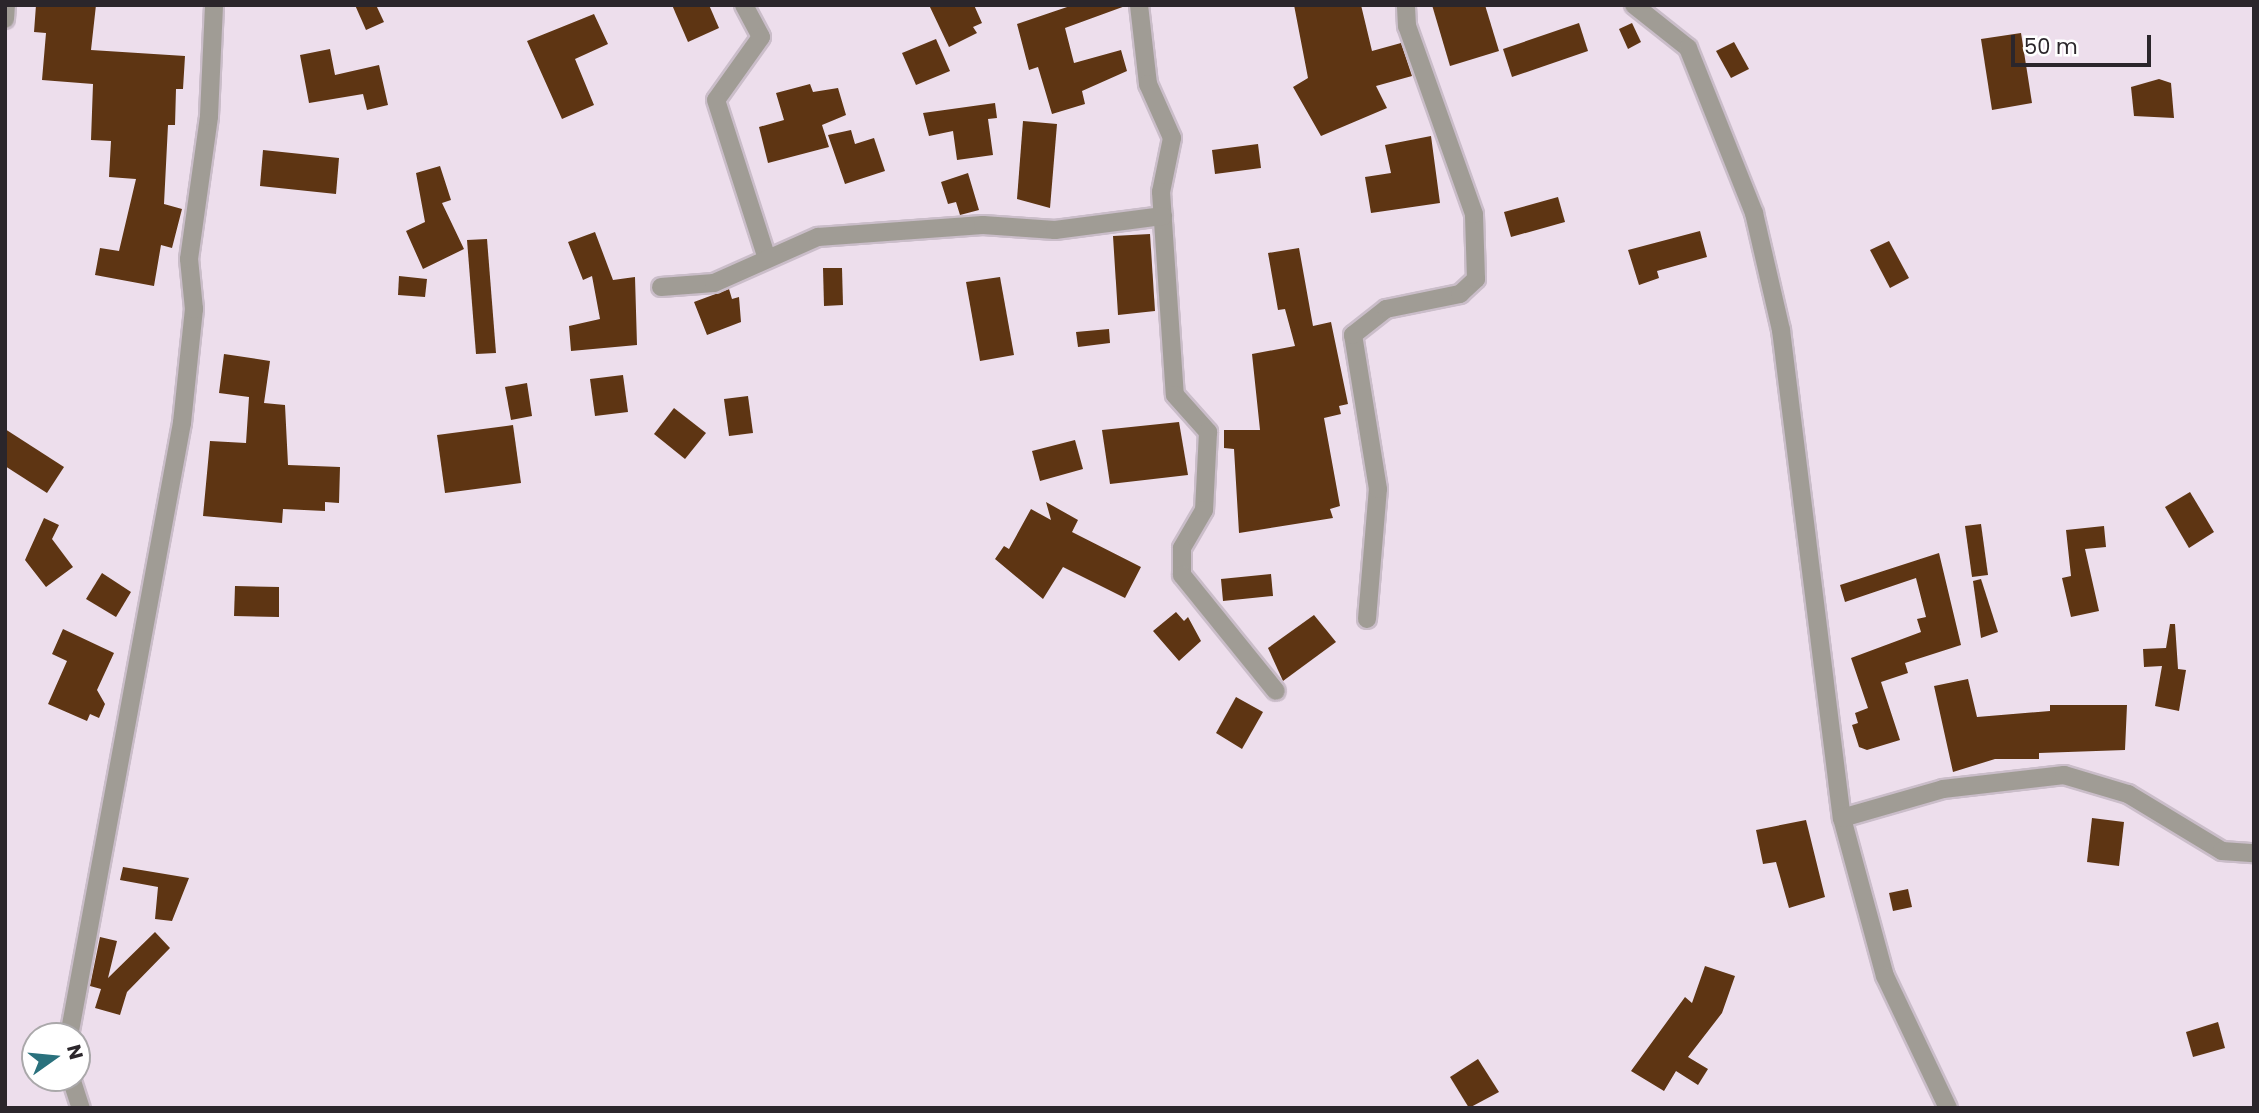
<!DOCTYPE html>
<html>
<head>
<meta charset="utf-8">
<style>
  body { margin:0 }
  #map { position:relative; width:2259px; height:1113px; overflow:hidden; background:#eddeec; font-family:Poppins,sans-serif }
  div>[style] { position:absolute }
  [style*='--x'] { left:calc(var(--x)*1px); top:calc(var(--y)*1px); width:calc(var(--w)*1px); rotate:calc(var(--a)*1deg) }
  .building>* { inset:0; background:#5e3513 }
  .roads { filter:drop-shadow(2px 0 #cabdc9) drop-shadow(-2px 0 #cabdc9) drop-shadow(0 2px #cabdc9) drop-shadow(0 -2px #cabdc9) }
  .minor>* { height:18px; margin:-9px; padding:0 9px; transform-origin:9px; border-radius:9px; background:#a09c95 }
  span { translate:-50% -50%; white-space:nowrap; text-align:center; line-height:1.15; -webkit-text-stroke:7px #fff; paint-order:stroke }
  .frame { position:absolute; inset:0; border:7px solid #2b262b; pointer-events:none }
  .north { position:absolute; left:21px; top:1022px; width:70px; height:70px; box-sizing:border-box; background:#fff; border:2px solid #aaa8aa; border-radius:50%; rotate:75deg; font-size:19px; font-weight:700; line-height:28px; text-align:center; color:#2b262b }
  .north::after { content:''; display:block; margin:auto; width:24px; height:32px; background:#2a717d; clip-path:polygon(50% 0,100% 100%,50% 72%,0 100%) }
  .scale { position:absolute; left:2011px; top:35px; width:140px; height:32px; box-sizing:border-box; border:4px solid #2b262b; border-top:0; padding-left:9px; font-size:21px; line-height:24px; white-space:nowrap; color:#2b262b; -webkit-text-stroke:5px #fff; paint-order:stroke }
</style>
</head>
<body>
<div id="map">
  <div class="building">
    <div style="clip-path:polygon(36px 5px,96px 5px,91px 50px,185px 56px,183px 89px,176px 89px,175px 125px,168px 125px,164px 204px,182px 209px,172px 248px,161px 245px,154px 286px,95px 275px,100px 248px,119px 251px,136px 179px,109px 177px,111px 141px,91px 140px,93px 84px,42px 80px,46px 33px,34px 32px)"></div>
    <div style="clip-path:polygon(355px 5px,376px 5px,384px 22px,366px 30px)"></div>
    <div style="clip-path:polygon(672px 5px,709px 5px,719px 28px,688px 42px)"></div>
    <div style="clip-path:polygon(929px 5px,974px 5px,982px 23px,973px 27px,977px 33px,949px 47px)"></div>
    <div style="clip-path:polygon(1073px 5px,1128px 5px,1065px 28px,1074px 63px,1121px 50px,1127px 71px,1082px 91px,1085px 104px,1052px 114px,1038px 67px,1029px 70px,1017px 24px)"></div>
    <div style="clip-path:polygon(1294px 5px,1361px 5px,1372px 51px,1401px 43px,1412px 76px,1376px 86px,1387px 108px,1321px 136px,1293px 87px,1308px 78px)"></div>
    <div style="clip-path:polygon(1432px 5px,1485px 5px,1499px 51px,1450px 66px)"></div>
    <div style="clip-path:polygon(594px 14px,608px 44px,575px 59px,594px 105px,562px 119px,527px 41px)"></div>
    <div style="clip-path:polygon(1579px 23px,1588px 51px,1512px 77px,1503px 49px)"></div>
    <div style="clip-path:polygon(1632px 23px,1641px 42px,1628px 49px,1619px 29px)"></div>
    <div style="clip-path:polygon(2021px 33px,2032px 103px,1992px 110px,1981px 39px)"></div>
    <div style="clip-path:polygon(936px 39px,950px 71px,916px 85px,902px 53px)"></div>
    <div style="clip-path:polygon(1734px 42px,1749px 69px,1731px 78px,1716px 51px)"></div>
    <div style="clip-path:polygon(330px 49px,335px 75px,379px 65px,388px 105px,367px 110px,363px 94px,309px 103px,300px 55px)"></div>
    <div style="clip-path:polygon(2159px 79px,2171px 83px,2174px 118px,2134px 116px,2131px 87px)"></div>
    <div style="clip-path:polygon(810px 84px,813px 92px,838px 88px,846px 115px,822px 125px,829px 147px,768px 163px,759px 127px,784px 120px,776px 93px)"></div>
    <div style="clip-path:polygon(995px 103px,997px 118px,988px 119px,993px 155px,957px 160px,953px 131px,929px 136px,923px 113px)"></div>
    <div style="clip-path:polygon(1023px 121px,1057px 124px,1050px 208px,1017px 199px)"></div>
    <div style="clip-path:polygon(851px 130px,855px 144px,874px 138px,885px 171px,845px 184px,828px 135px)"></div>
    <div style="clip-path:polygon(1431px 136px,1440px 203px,1371px 213px,1365px 177px,1391px 173px,1385px 145px)"></div>
    <div style="clip-path:polygon(1258px 144px,1261px 168px,1215px 174px,1212px 150px)"></div>
    <div style="clip-path:polygon(263px 150px,339px 158px,336px 194px,260px 186px)"></div>
    <div style="clip-path:polygon(440px 166px,451px 200px,442px 203px,464px 249px,423px 269px,406px 231px,425px 222px,416px 173px)"></div>
    <div style="clip-path:polygon(968px 173px,979px 210px,960px 215px,956px 202px,948px 204px,941px 182px)"></div>
    <div style="clip-path:polygon(1558px 197px,1565px 222px,1511px 237px,1504px 212px)"></div>
    <div style="clip-path:polygon(1700px 231px,1707px 257px,1657px 271px,1659px 278px,1639px 285px,1628px 250px)"></div>
    <div style="clip-path:polygon(595px 232px,613px 280px,635px 277px,637px 345px,571px 351px,569px 326px,600px 319px,592px 276px,583px 280px,568px 242px)"></div>
    <div style="clip-path:polygon(1150px 234px,1155px 311px,1118px 315px,1113px 236px)"></div>
    <div style="clip-path:polygon(487px 239px,496px 353px,476px 354px,467px 240px)"></div>
    <div style="clip-path:polygon(1889px 241px,1909px 278px,1890px 288px,1870px 250px)"></div>
    <div style="clip-path:polygon(1299px 248px,1313px 326px,1331px 322px,1348px 404px,1339px 406px,1341px 414px,1324px 418px,1340px 506px,1330px 509px,1333px 518px,1239px 533px,1234px 449px,1224px 448px,1224px 430px,1260px 430px,1252px 354px,1295px 346px,1285px 309px,1278px 310px,1268px 253px)"></div>
    <div style="clip-path:polygon(823px 268px,842px 268px,843px 305px,824px 306px)"></div>
    <div style="clip-path:polygon(399px 276px,427px 279px,425px 297px,398px 295px)"></div>
    <div style="clip-path:polygon(1000px 277px,1014px 355px,980px 361px,966px 282px)"></div>
    <div style="clip-path:polygon(729px 289px,732px 299px,739px 297px,741px 322px,707px 335px,694px 302px)"></div>
    <div style="clip-path:polygon(1109px 329px,1110px 343px,1078px 347px,1076px 332px)"></div>
    <div style="clip-path:polygon(224px 354px,270px 361px,264px 403px,285px 405px,288px 465px,340px 467px,339px 503px,325px 502px,325px 511px,283px 509px,282px 523px,203px 516px,210px 441px,246px 443px,249px 397px,219px 393px)"></div>
    <div style="clip-path:polygon(623px 375px,628px 412px,595px 416px,590px 379px)"></div>
    <div style="clip-path:polygon(527px 383px,532px 416px,511px 420px,505px 387px)"></div>
    <div style="clip-path:polygon(748px 396px,753px 433px,729px 436px,724px 399px)"></div>
    <div style="clip-path:polygon(674px 408px,706px 433px,685px 459px,654px 434px)"></div>
    <div style="clip-path:polygon(1179px 422px,1188px 475px,1110px 484px,1102px 430px)"></div>
    <div style="clip-path:polygon(513px 425px,521px 483px,445px 493px,437px 435px)"></div>
    <div style="clip-path:polygon(5px 429px,64px 467px,47px 493px,5px 466px)"></div>
    <div style="clip-path:polygon(1075px 440px,1083px 469px,1040px 481px,1032px 451px)"></div>
    <div style="clip-path:polygon(2190px 492px,2214px 532px,2189px 548px,2165px 507px)"></div>
    <div style="clip-path:polygon(1046px 502px,1078px 520px,1072px 532px,1141px 567px,1125px 598px,1063px 567px,1043px 599px,995px 559px,1004px 546px,1009px 549px,1031px 509px,1051px 520px)"></div>
    <div style="clip-path:polygon(44px 518px,59px 525px,52px 539px,73px 567px,46px 587px,25px 560px)"></div>
    <div style="clip-path:polygon(1981px 524px,1988px 575px,1972px 577px,1965px 526px)"></div>
    <div style="clip-path:polygon(2104px 526px,2106px 547px,2085px 549px,2099px 611px,2071px 617px,2062px 578px,2071px 576px,2066px 530px)"></div>
    <div style="clip-path:polygon(1939px 553px,1961px 645px,1905px 663px,1908px 673px,1881px 682px,1900px 740px,1867px 750px,1859px 747px,1852px 725px,1858px 723px,1855px 713px,1868px 708px,1851px 658px,1921px 632px,1917px 619px,1926px 617px,1916px 578px,1845px 602px,1840px 585px)"></div>
    <div style="clip-path:polygon(102px 573px,131px 592px,116px 617px,86px 599px)"></div>
    <div style="clip-path:polygon(1271px 574px,1273px 596px,1223px 601px,1221px 579px)"></div>
    <div style="clip-path:polygon(1981px 579px,1998px 632px,1981px 638px,1973px 581px)"></div>
    <div style="clip-path:polygon(235px 586px,279px 587px,279px 617px,234px 616px)"></div>
    <div style="clip-path:polygon(1176px 612px,1184px 621px,1188px 617px,1201px 641px,1179px 661px,1153px 631px)"></div>
    <div style="clip-path:polygon(1314px 615px,1336px 642px,1283px 681px,1268px 648px)"></div>
    <div style="clip-path:polygon(2170px 624px,2175px 624px,2178px 669px,2186px 670px,2179px 711px,2155px 706px,2162px 666px,2144px 667px,2143px 649px,2166px 648px)"></div>
    <div style="clip-path:polygon(63px 629px,114px 653px,97px 690px,105px 704px,99px 718px,90px 714px,87px 721px,48px 704px,67px 661px,52px 654px)"></div>
    <div style="clip-path:polygon(1968px 679px,1977px 717px,2050px 711px,2050px 705px,2127px 705px,2125px 750px,2039px 753px,2039px 759px,1995px 759px,1953px 772px,1934px 686px)"></div>
    <div style="clip-path:polygon(1236px 697px,1263px 712px,1242px 749px,1216px 733px)"></div>
    <div style="clip-path:polygon(2092px 818px,2124px 822px,2119px 866px,2087px 862px)"></div>
    <div style="clip-path:polygon(1806px 820px,1825px 897px,1789px 908px,1776px 862px,1763px 864px,1756px 830px)"></div>
    <div style="clip-path:polygon(123px 867px,189px 878px,172px 921px,155px 919px,158px 887px,120px 880px)"></div>
    <div style="clip-path:polygon(1908px 889px,1912px 907px,1893px 911px,1889px 893px)"></div>
    <div style="clip-path:polygon(155px 932px,170px 948px,127px 992px,120px 1015px,95px 1008px,101px 989px,90px 986px,100px 937px,117px 941px,108px 978px)"></div>
    <div style="clip-path:polygon(1705px 966px,1735px 976px,1722px 1013px,1688px 1057px,1708px 1069px,1698px 1085px,1676px 1071px,1664px 1091px,1631px 1071px,1685px 997px,1692px 1003px)"></div>
    <div style="clip-path:polygon(2218px 1022px,2225px 1048px,2193px 1057px,2186px 1032px)"></div>
    <div style="clip-path:polygon(1478px 1059px,1499px 1092px,1469px 1108px,1450px 1077px)"></div>
  </div>
  <div class="roads">
    <div class="minor">
      <div style="--x:744;--y:5;--w:36;--a:62"></div>
      <div style="--x:761;--y:37;--w:77;--a:125.5"></div>
      <div style="--x:716;--y:100;--w:167;--a:72.2"></div>
      <div style="--x:1139;--y:5;--w:80;--a:83.5"></div>
      <div style="--x:1148;--y:84;--w:59;--a:66"></div>
      <div style="--x:1172;--y:138;--w:55;--a:101.5"></div>
      <div style="--x:1161;--y:192;--w:203;--a:86.1"></div>
      <div style="--x:1175;--y:395;--w:50;--a:48.3"></div>
      <div style="--x:1208;--y:432;--w:78;--a:92.9"></div>
      <div style="--x:1204;--y:510;--w:44;--a:120.1"></div>
      <div style="--x:1182;--y:548;--w:27;--a:90"></div>
      <div style="--x:1182;--y:575;--w:149;--a:51"></div>
      <div style="--x:1634;--y:5;--w:69;--a:38.5"></div>
      <div style="--x:1688;--y:48;--w:178;--a:68.2"></div>
      <div style="--x:1754;--y:213;--w:120;--a:77"></div>
      <div style="--x:1781;--y:330;--w:492;--a:82.9"></div>
      <div style="--x:1842;--y:818;--w:164;--a:74.8"></div>
      <div style="--x:1885;--y:976;--w:146;--a:64.5"></div>
      <div style="--x:5;--y:19;--w:14;--a:-86"></div>
      <div style="--x:661;--y:287;--w:53;--a:-4.3"></div>
      <div style="--x:714;--y:283;--w:114;--a:-23.9"></div>
      <div style="--x:818;--y:237;--w:165;--a:-4.2"></div>
      <div style="--x:983;--y:225;--w:72;--a:4"></div>
      <div style="--x:1055;--y:230;--w:109;--a:-7.4"></div>
      <div style="--x:1367;--y:619;--w:130;--a:-85.2"></div>
      <div style="--x:1378;--y:489;--w:156;--a:-99.2"></div>
      <div style="--x:1353;--y:335;--w:42;--a:-38.2"></div>
      <div style="--x:1386;--y:309;--w:76;--a:-11.5"></div>
      <div style="--x:1460;--y:294;--w:22;--a:-43"></div>
      <div style="--x:1476;--y:279;--w:65;--a:-91.8"></div>
      <div style="--x:1474;--y:214;--w:200;--a:-109.6"></div>
      <div style="--x:1407;--y:26;--w:21;--a:-93"></div>
      <div style="--x:1842;--y:818;--w:105;--a:-16"></div>
      <div style="--x:1943;--y:789;--w:122;--a:-6.6"></div>
      <div style="--x:2064;--y:775;--w:67;--a:16.5"></div>
      <div style="--x:2128;--y:794;--w:110;--a:31.2"></div>
      <div style="--x:2222;--y:851;--w:32;--a:4"></div>
      <div style="--x:69;--y:1036;--w:623;--a:-79.56"></div>
      <div style="--x:182;--y:423;--w:115;--a:-84"></div>
      <div style="--x:194;--y:309;--w:50;--a:-95.7"></div>
      <div style="--x:189;--y:259;--w:144;--a:-82"></div>
      <div style="--x:209;--y:116;--w:111;--a:-87.4"></div>
      <div style="--x:71;--y:1078;--w:32;--a:72"></div>
    </div>
  </div>
  <div class="frame"></div>
  <div class="north">N</div>
  <div class="scale">50 m</div>
</div>
</body>
</html>
